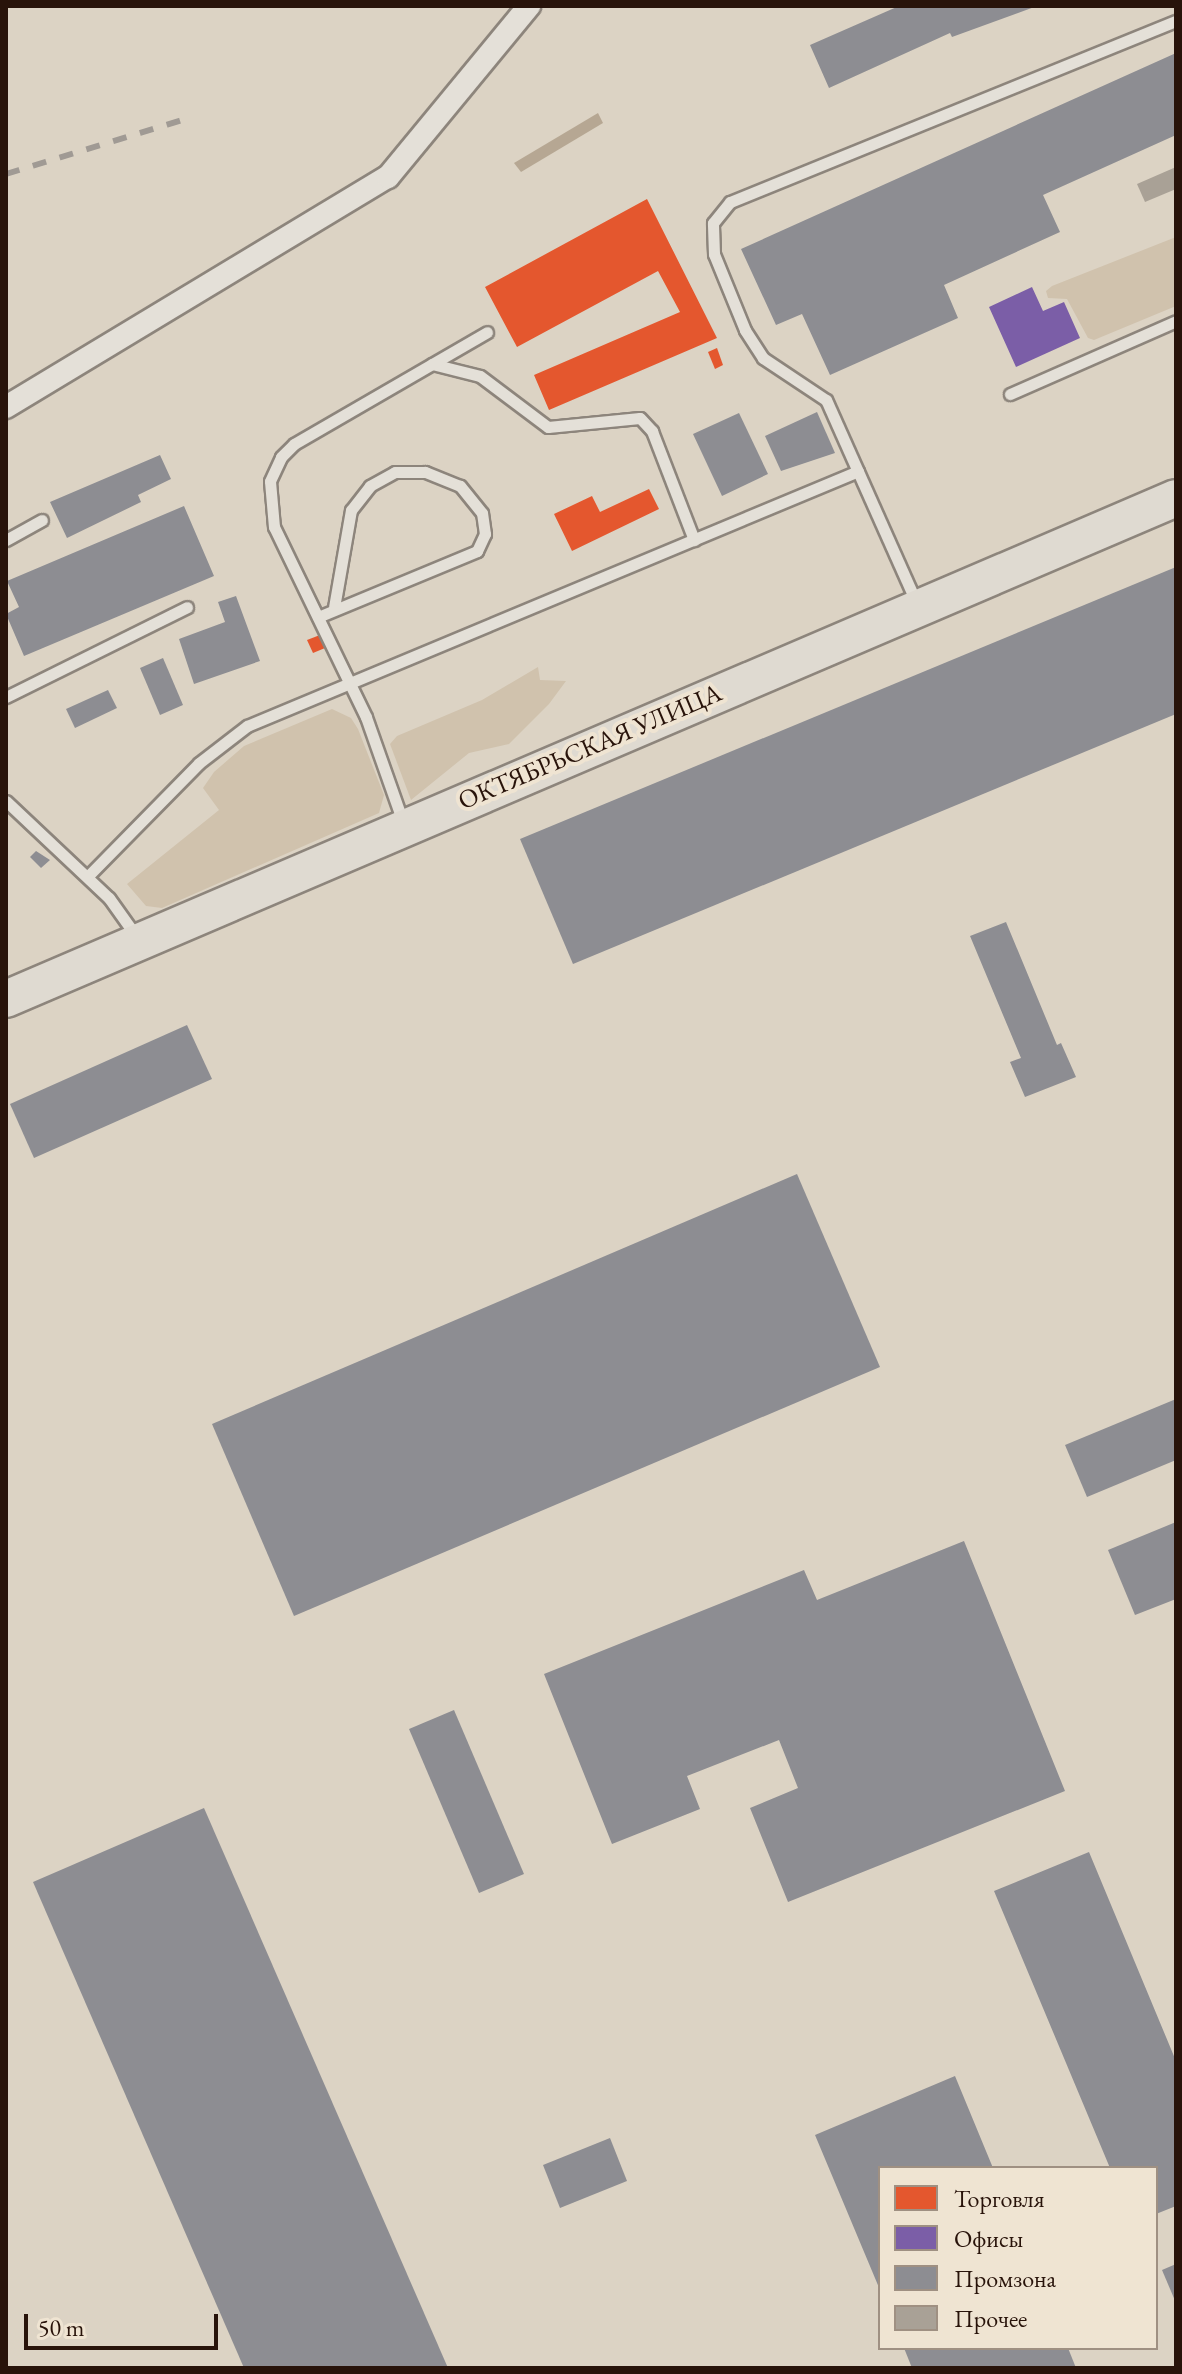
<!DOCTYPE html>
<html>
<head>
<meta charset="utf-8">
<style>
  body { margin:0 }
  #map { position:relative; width:1182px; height:2374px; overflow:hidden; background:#dcd3c4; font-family:"EB Garamond",serif }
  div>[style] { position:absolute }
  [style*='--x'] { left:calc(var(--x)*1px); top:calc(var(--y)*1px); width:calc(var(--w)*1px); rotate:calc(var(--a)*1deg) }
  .green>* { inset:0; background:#d0c2ad }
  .water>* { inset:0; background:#b6a793 }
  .shops>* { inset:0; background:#e4572e }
  .offices>* { inset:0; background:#7b5ea7 }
  .industry>* { inset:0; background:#8d8d92 }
  .building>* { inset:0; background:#a9a196 }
  .roads { filter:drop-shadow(2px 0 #8d857c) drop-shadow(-2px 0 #8d857c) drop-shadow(0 2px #8d857c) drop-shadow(0 -2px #8d857c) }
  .lane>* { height:11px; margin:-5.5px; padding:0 5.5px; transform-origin:5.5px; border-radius:5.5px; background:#e4e0d8 }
  .street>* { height:22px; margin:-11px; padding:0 11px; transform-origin:11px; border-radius:11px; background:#e4e0d8 }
  .primary>* { height:36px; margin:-18px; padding:0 18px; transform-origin:18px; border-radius:18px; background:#dfdad1 }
  .rail>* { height:6px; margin-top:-3px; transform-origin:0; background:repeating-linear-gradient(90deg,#a09a94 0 14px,transparent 0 28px) }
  span { translate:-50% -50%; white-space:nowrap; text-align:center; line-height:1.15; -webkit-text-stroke:8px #efe4d2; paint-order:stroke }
  .street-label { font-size:26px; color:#28130a }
  .frame { position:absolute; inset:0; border:8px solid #28130a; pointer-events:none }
  .legend { position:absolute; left:878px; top:2166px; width:280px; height:184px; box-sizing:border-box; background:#efe4d2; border:2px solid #9f9082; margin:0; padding:10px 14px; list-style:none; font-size:24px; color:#28130a }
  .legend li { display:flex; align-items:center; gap:16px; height:40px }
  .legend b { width:40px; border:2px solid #9f9082 }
  .scale { position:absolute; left:24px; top:2314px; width:194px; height:36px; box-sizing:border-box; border:4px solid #28130a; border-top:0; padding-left:10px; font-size:24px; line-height:28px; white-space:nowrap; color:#28130a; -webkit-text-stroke:6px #efe4d2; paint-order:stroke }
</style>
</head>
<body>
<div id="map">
  <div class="green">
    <div style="clip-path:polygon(1176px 237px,1176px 306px,1094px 340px,1088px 338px,1067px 299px,1048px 298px,1046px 291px,1052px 286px)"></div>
    <div style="clip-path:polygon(538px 667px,540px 680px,566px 681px,549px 704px,509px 744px,469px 753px,411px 800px,390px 744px,397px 736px,482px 700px)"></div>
    <div style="clip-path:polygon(332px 709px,351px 718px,358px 729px,384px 795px,379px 813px,162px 908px,146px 906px,127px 884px,219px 810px,203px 788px,214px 772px,244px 746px)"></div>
  </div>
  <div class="water">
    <div style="clip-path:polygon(598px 113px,603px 123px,521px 172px,514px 163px)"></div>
  </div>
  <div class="shops">
    <div style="clip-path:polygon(647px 199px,717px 338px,549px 410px,534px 375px,680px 312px,658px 271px,517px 347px,485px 287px)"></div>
    <div style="clip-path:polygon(717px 348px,723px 365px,715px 369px,708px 352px)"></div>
    <div style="clip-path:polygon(649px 489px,659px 509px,572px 551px,554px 514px,592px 496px,600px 512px)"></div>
    <div style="clip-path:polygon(320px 635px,325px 648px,313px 653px,307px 640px)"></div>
  </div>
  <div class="offices">
    <div style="clip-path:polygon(1032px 287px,1043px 311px,1064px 302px,1080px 338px,1016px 367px,989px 307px)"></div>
  </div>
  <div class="industry">
    <div style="clip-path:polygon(899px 6px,1037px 6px,952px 37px,950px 33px,829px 88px,810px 45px)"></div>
    <div style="clip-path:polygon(1176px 53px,1176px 135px,1043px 195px,1060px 232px,944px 285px,958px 318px,830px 375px,802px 314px,776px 325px,741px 249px)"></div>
    <div style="clip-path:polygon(817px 412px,835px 453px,781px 471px,765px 436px)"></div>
    <div style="clip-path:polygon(739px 413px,768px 474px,722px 496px,693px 434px)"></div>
    <div style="clip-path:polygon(160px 455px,171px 479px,138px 495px,141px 502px,67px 538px,50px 502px)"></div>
    <div style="clip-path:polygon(184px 506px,214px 576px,24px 656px,6px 614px,19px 607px,7px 581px)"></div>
    <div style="clip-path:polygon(1176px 567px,1176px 714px,573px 964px,520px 839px)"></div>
    <div style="clip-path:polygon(236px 596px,260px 661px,194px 684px,179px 639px,225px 622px,218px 602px)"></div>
    <div style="clip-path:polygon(163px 658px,183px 705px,160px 715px,140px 668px)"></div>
    <div style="clip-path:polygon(108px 690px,117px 708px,75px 728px,66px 709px)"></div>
    <div style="clip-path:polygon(36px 851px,50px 860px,41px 868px,30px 857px)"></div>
    <div style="clip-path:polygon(1006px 922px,1057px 1045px,1061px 1043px,1076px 1077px,1025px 1097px,1010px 1062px,1021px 1058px,970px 936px)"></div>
    <div style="clip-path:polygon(187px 1025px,212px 1079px,34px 1158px,10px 1104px)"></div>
    <div style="clip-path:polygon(797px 1174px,880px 1367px,294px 1616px,212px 1424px)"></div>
    <div style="clip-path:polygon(1176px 1399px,1176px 1460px,1087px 1497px,1065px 1445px)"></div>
    <div style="clip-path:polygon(1176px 1522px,1176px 1599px,1135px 1615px,1108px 1550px)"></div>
    <div style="clip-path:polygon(964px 1541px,1065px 1791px,788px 1902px,750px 1808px,798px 1788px,779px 1740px,687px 1776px,700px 1809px,612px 1844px,544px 1674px,804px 1570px,817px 1600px)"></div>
    <div style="clip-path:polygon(454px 1710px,524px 1874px,479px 1893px,409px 1729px)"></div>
    <div style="clip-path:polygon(204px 1808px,448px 2368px,244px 2368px,33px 1882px)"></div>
    <div style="clip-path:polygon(1089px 1852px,1176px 2061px,1176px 2206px,1156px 2214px,1156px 2168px,1110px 2168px,994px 1891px)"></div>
    <div style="clip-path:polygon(955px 2076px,993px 2168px,880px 2168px,880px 2290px,815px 2135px)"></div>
    <div style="clip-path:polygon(610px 2138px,627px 2181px,560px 2208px,543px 2165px)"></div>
    <div style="clip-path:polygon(1176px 2264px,1176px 2303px,1162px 2270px)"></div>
    <div style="clip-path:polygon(904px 2348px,1068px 2348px,1076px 2368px,912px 2368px)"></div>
  </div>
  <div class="building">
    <div style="clip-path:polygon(1176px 167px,1176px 189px,1145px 202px,1137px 184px)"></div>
  </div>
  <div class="roads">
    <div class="lane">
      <div style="--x:432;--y:364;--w:49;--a:14"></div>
      <div style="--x:480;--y:376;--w:85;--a:36.9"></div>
      <div style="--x:548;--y:427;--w:92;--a:-5.6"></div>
      <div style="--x:640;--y:418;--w:18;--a:47"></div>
      <div style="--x:652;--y:431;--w:117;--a:68.9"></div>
      <div style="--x:1010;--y:394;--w:181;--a:-23.7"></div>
      <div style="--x:6;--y:540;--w:41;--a:-29.1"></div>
      <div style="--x:917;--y:604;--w:223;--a:-114"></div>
      <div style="--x:826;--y:400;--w:76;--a:-146.3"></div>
      <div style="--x:763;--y:358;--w:33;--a:-123"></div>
      <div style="--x:745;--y:330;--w:82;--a:-112.2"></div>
      <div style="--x:714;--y:254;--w:31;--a:-92"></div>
      <div style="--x:713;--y:223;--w:27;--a:-51"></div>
      <div style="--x:730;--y:202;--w:481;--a:-22.1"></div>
      <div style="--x:318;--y:617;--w:172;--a:-22.5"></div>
      <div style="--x:477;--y:551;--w:19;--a:-65"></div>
      <div style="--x:485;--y:534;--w:21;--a:-98"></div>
      <div style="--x:482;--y:513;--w:35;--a:-129"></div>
      <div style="--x:460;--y:486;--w:38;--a:-158"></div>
      <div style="--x:425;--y:472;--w:30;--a:180"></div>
      <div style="--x:395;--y:472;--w:29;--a:151"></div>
      <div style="--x:370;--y:486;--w:31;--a:128"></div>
      <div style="--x:351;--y:510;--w:98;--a:99.9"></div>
      <div style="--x:6;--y:697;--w:202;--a:-26.4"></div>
      <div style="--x:6;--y:801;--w:141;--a:43.3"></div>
      <div style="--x:109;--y:898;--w:47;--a:54.6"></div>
      <div style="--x:404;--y:825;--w:114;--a:-109.4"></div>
      <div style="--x:366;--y:717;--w:211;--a:-115.8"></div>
      <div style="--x:274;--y:527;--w:46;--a:-95"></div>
      <div style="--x:270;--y:481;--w:26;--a:-65"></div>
      <div style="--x:281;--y:457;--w:18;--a:-45"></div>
      <div style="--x:294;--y:444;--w:223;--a:-30.1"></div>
      <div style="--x:88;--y:876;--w:158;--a:-45.5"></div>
      <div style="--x:199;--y:763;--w:61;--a:-37.6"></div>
      <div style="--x:247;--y:726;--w:662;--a:-22.65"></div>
    </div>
    <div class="street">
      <div style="--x:6;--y:407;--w:446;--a:-31.1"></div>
      <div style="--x:388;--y:177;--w:222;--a:-50.5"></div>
    </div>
    <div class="primary">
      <div style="--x:6;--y:999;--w:1273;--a:-23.18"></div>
    </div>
  </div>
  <div class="rail">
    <div style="--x:6;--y:174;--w:195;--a:-17"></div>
  </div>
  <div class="street-label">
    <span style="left:590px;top:747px;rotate:-23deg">ОКТЯБРЬСКАЯ УЛИЦА</span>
  </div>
  <div class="frame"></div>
  <ul class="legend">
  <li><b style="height:22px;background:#e4572e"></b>Торговля</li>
  <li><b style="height:22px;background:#7b5ea7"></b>Офисы</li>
  <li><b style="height:22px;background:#8d8d92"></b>Промзона</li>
  <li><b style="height:22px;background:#a9a196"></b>Прочее</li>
  </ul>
  <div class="scale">50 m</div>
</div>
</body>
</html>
